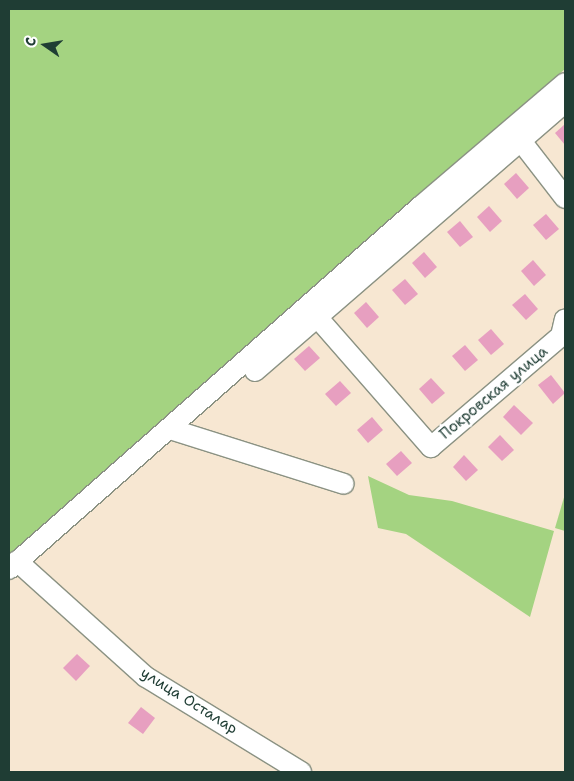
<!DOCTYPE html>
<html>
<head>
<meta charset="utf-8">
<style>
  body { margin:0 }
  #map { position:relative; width:574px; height:781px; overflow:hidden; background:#f7e7d2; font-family:"Shantell Sans",sans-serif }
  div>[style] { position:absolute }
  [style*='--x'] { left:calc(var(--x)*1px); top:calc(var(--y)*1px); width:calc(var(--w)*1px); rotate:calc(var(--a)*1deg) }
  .green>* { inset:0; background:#a4d381 }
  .building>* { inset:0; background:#e79fc0 }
  .roads { filter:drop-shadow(1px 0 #8b9283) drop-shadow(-1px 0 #8b9283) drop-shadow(0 1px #8b9283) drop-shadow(0 -1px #8b9283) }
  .minor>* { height:20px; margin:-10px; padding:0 10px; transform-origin:10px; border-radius:10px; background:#fff }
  span { translate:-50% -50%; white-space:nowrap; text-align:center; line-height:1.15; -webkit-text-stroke:5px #fff; paint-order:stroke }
  .street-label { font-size:15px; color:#1f3d34 }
  .frame { position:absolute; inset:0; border:10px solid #1f3d34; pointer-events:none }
  .north { position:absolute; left:20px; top:20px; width:50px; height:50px; -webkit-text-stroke:4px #fff; paint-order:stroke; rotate:283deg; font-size:14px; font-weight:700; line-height:20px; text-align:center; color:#1f3d34 }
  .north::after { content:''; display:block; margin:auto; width:18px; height:22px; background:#1f3d34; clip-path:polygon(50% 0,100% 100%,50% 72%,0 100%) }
</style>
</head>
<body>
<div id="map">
  <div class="green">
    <div style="clip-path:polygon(9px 9px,565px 9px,565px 69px,9px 560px)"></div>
    <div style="clip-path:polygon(368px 476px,409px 495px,452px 501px,554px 531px,530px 617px,406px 534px,378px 528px)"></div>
    <div style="clip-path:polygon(565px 494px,565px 531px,555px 528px)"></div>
  </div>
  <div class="building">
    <div style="clip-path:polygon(565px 124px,565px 145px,555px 133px)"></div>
    <div style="clip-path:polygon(516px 173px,529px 188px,517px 199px,504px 184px)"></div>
    <div style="clip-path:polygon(489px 206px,502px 221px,490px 232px,477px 217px)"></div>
    <div style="clip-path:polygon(546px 214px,559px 229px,546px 240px,533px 225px)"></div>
    <div style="clip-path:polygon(460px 221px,473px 237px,460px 247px,447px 232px)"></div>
    <div style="clip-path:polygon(424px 252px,437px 267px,425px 278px,412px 263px)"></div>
    <div style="clip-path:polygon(533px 260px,546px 275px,534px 286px,521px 271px)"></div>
    <div style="clip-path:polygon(405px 279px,418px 294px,405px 305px,392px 290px)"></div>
    <div style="clip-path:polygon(525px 294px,538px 309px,526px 320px,512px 305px)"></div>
    <div style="clip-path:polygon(366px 302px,379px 317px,367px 328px,354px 313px)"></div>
    <div style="clip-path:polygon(491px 329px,504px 344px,491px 355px,478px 340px)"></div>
    <div style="clip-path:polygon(465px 345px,478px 360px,465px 371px,452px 356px)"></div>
    <div style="clip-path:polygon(309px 346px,320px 358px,305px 371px,294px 359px)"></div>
    <div style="clip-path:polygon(551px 375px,565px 393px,553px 404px,538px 385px)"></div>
    <div style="clip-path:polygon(431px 378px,445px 393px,432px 404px,419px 389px)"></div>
    <div style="clip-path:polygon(340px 381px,351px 393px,336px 406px,325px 394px)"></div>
    <div style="clip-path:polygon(514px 405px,533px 423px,521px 435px,503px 417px)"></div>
    <div style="clip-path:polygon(372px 417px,383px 430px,368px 443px,357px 430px)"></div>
    <div style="clip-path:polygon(500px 435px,514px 450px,502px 461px,488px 447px)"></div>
    <div style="clip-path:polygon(401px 451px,412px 463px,397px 476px,386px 464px)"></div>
    <div style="clip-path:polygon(464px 455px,478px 470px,466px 481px,453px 467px)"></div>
    <div style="clip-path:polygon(77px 654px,90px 666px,76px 681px,63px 668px)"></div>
    <div style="clip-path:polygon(141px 707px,155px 718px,143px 734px,128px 723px)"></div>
  </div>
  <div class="roads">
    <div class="minor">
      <div style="--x:521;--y:141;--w:72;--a:52.3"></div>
      <div style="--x:317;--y:317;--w:173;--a:48.8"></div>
      <div style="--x:431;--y:447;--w:171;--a:-40.5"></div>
      <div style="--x:561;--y:336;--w:17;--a:-77"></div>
      <div style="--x:255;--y:371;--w:410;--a:-40.9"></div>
      <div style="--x:170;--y:429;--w:182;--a:17.5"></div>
      <div style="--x:17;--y:561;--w:173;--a:42"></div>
      <div style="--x:146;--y:677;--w:182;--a:31.5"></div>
      <div style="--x:9;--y:569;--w:549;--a:-41.38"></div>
      <div style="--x:421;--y:206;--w:189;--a:-40.5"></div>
    </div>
  </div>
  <div class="street-label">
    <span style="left:494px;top:393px;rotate:-40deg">Покровская улица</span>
    <span style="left:189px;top:701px;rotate:32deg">улица Осталар</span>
  </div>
  <div class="frame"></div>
  <div class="north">С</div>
</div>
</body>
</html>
